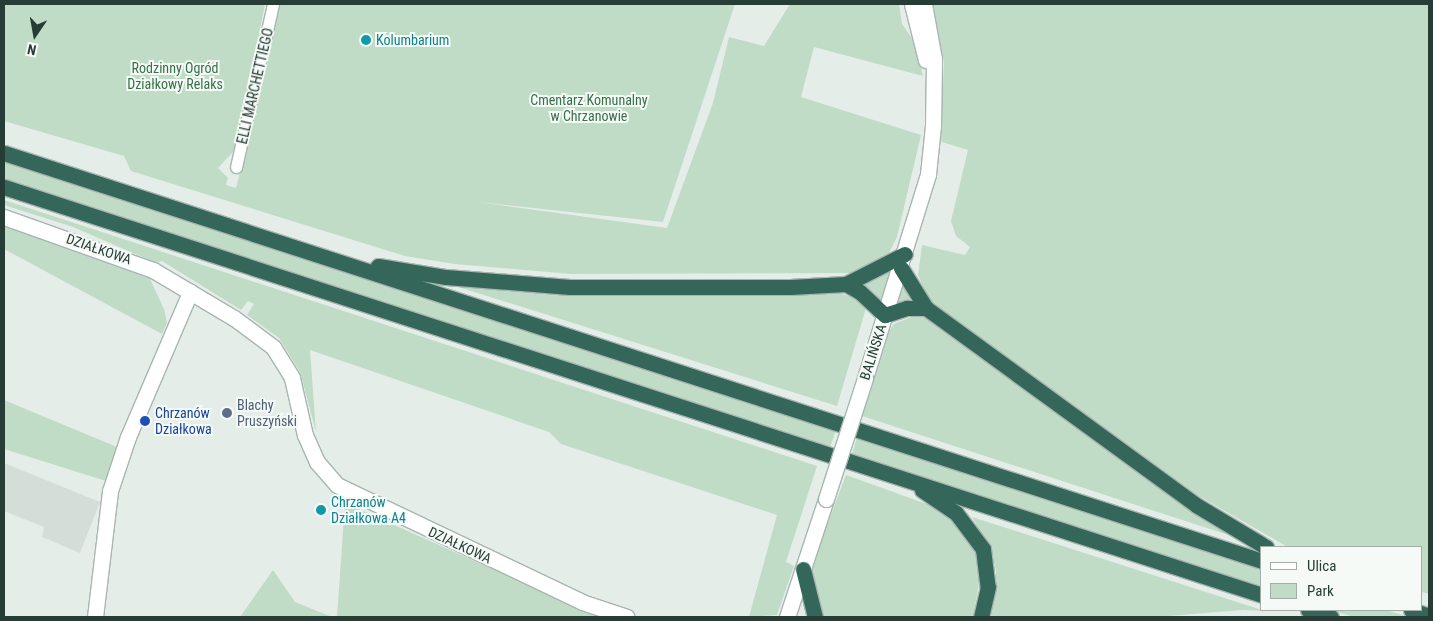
<!DOCTYPE html>
<html>
<head>
<meta charset="utf-8">
<style>
  body { margin:0 }
  #map { position:relative; width:1433px; height:621px; overflow:hidden; background:#e5ede9; font-family:"Roboto Condensed",sans-serif }
  div>[style] { position:absolute }
  [style*='--x'] { left:calc(var(--x)*1px); top:calc(var(--y)*1px); width:calc(var(--w)*1px); rotate:calc(var(--a)*1deg) }
  .built>* { inset:0; background:#d4ddd8 }
  .green>* { inset:0; background:#c0dcc6 }
  .roads { filter:drop-shadow(1px 0 #a8b5b0) drop-shadow(-1px 0 #a8b5b0) drop-shadow(0 1px #a8b5b0) drop-shadow(0 -1px #a8b5b0) }
  .street>* { height:11px; margin:-5.5px; padding:0 5.5px; transform-origin:5.5px; border-radius:5.5px; background:#fff }
  .secondary>* { height:15px; margin:-7.5px; padding:0 7.5px; transform-origin:7.5px; border-radius:7.5px; background:#fff }
  .highway>* { height:15px; margin:-7.5px; padding:0 7.5px; transform-origin:7.5px; border-radius:7.5px; background:#34675a }
  .bridges { filter:drop-shadow(1px 0 #a5b8b0) drop-shadow(-1px 0 #a5b8b0) drop-shadow(0 1px #a5b8b0) drop-shadow(0 -1px #a5b8b0) }
  .secondary-bridge>* { height:15px; margin:-7.5px; padding:0 7.5px; transform-origin:7.5px; border-radius:7.5px; background:#fff }
  .dots>* { width:14px; height:14px; translate:-50% -50%; box-sizing:border-box; border:2px solid #f6faf7; border-radius:50% }
  span { translate:-50% -50%; white-space:nowrap; text-align:center; line-height:1.15; -webkit-text-stroke:4px #f6faf7; paint-order:stroke }
  .culture-label { font-size:14px; color:#0d838f }
  .left { translate:0 -50%; text-align:left }
  .park-label { font-size:14px; color:#347148 }
  .street-label { font-size:14px; color:#263d36 }
  .service-label { font-size:14px; color:#4e5e75 }
  .transit-label { font-size:14px; color:#164399 }
  .frame { position:absolute; inset:0; border:5px solid #263d36; pointer-events:none }
  .legend { position:absolute; left:1260px; top:546px; width:162px; height:65px; box-sizing:border-box; background:#f6faf7; border:1px solid #a3aeaa; margin:0; padding:6px 9px; list-style:none; font-size:15px; color:#263d36 }
  .legend li { display:flex; align-items:center; gap:10px; height:25px }
  .legend b { width:25px; border:1px solid #a3aeaa }
  .north { position:absolute; left:10px; top:10px; width:50px; height:50px; -webkit-text-stroke:4px #f6faf7; paint-order:stroke; rotate:192deg; font-size:14px; font-weight:700; line-height:20px; text-align:center; color:#263d36 }
  .north::after { content:''; display:block; margin:auto; width:18px; height:22px; background:#263d36; clip-path:polygon(50% 0,100% 100%,50% 72%,0 100%) }
</style>
</head>
<body>
<div id="map">
  <div class="built">
    <div style="clip-path:polygon(4px 463px,100px 502px,80px 553px,42px 537px,44px 527px,4px 511px)"></div>
  </div>
  <div class="green">
    <div style="clip-path:polygon(4px 4px,265px 4px,241px 127px,234px 151px,218px 168px,228px 178px,226px 185px,236px 188px,254px 119px,278px 4px,735px 4px,663px 222px,478px 202px,667px 228px,713px 103px,729px 37px,764px 46px,790px 4px,899px 4px,902px 24px,914px 41px,923px 76px,814px 47px,801px 97px,921px 135px,897px 237px,889px 253px,854px 273px,571px 274px,455px 264px,405px 256px,131px 171px,124px 156px,4px 121px)"></div>
    <div style="clip-path:polygon(930px 4px,1429px 4px,1429px 594px,1422px 592px,1422px 547px,1286px 546px,1199px 496px,931px 304px,918px 275px,922px 245px,965px 255px,970px 247px,956px 236px,951px 221px,968px 150px,942px 142px,940px 138px,944px 62px)"></div>
    <div style="clip-path:polygon(4px 160px,836px 430px,830px 447px,4px 181px)"></div>
    <div style="clip-path:polygon(4px 200px,817px 466px,786px 562px,794px 566px,777px 615px,749px 617px,777px 515px,561px 444px,549px 432px,310px 350px,316px 432px,300px 372px,279px 338px,247px 315px,254px 304px,248px 301px,241px 310px,162px 261px,156px 263px,73px 227px,4px 205px)"></div>
    <div style="clip-path:polygon(4px 223px,149px 277px,164px 309px,167px 323px,162px 334px,4px 249px)"></div>
    <div style="clip-path:polygon(892px 269px,880px 306px,861px 286px)"></div>
    <div style="clip-path:polygon(905px 284px,915px 300px,897px 304px,901px 286px)"></div>
    <div style="clip-path:polygon(452px 285px,570px 295px,829px 291px,853px 297px,866px 308px,837px 406px)"></div>
    <div style="clip-path:polygon(914px 316px,926px 316px,1250px 542px,862px 416px,889px 331px,894px 324px)"></div>
    <div style="clip-path:polygon(4px 400px,117px 447px,106px 481px,4px 449px)"></div>
    <div style="clip-path:polygon(857px 437px,1262px 569px,1262px 588px,852px 455px)"></div>
    <div style="clip-path:polygon(846px 475px,935px 507px,960px 527px,977px 555px,981px 572px,973px 617px,821px 617px,812px 578px,813px 562px)"></div>
    <div style="clip-path:polygon(345px 503px,580px 608px,596px 617px,337px 617px)"></div>
    <div style="clip-path:polygon(972px 517px,1262px 610px,1270px 611px,1243px 610px,1155px 617px,988px 617px,995px 590px,996px 570px,990px 549px)"></div>
    <div style="clip-path:polygon(273px 570px,295px 602px,332px 617px,240px 617px)"></div>
    <div style="clip-path:polygon(1331px 610px,1386px 610px,1409px 617px,1354px 617px)"></div>
  </div>
  <div class="roads">
    <div class="street">
      <div style="--x:236;--y:167;--w:167;--a:-77.2"></div>
    </div>
    <div class="secondary">
      <div style="--x:912;--y:4;--w:58;--a:76"></div>
      <div style="--x:4;--y:217;--w:158;--a:19.6"></div>
      <div style="--x:153;--y:270;--w:94;--a:30.7"></div>
      <div style="--x:234;--y:318;--w:49;--a:36.6"></div>
      <div style="--x:273;--y:347;--w:36;--a:58"></div>
      <div style="--x:292;--y:378;--w:58;--a:77.2"></div>
      <div style="--x:305;--y:435;--w:30;--a:66"></div>
      <div style="--x:317;--y:462;--w:30;--a:49"></div>
      <div style="--x:337;--y:485;--w:272;--a:25.5"></div>
      <div style="--x:582;--y:602;--w:47;--a:18.4"></div>
      <div style="--x:865;--y:378;--w:214;--a:-72.8"></div>
      <div style="--x:928;--y:174;--w:48;--a:-84.1"></div>
      <div style="--x:933;--y:126;--w:67;--a:-89.1"></div>
      <div style="--x:934;--y:59;--w:56;--a:-100.3"></div>
      <div style="--x:95;--y:617;--w:127;--a:-83.2"></div>
      <div style="--x:110;--y:491;--w:57;--a:-71.6"></div>
      <div style="--x:128;--y:437;--w:158;--a:-66.8"></div>
      <div style="--x:787;--y:617;--w:124;--a:-71.7"></div>
    </div>
    <div class="highway">
      <div style="--x:4;--y:153;--w:1323;--a:17.97"></div>
      <div style="--x:4;--y:187;--w:1323;--a:17.97"></div>
      <div style="--x:378;--y:266;--w:69;--a:9.2"></div>
      <div style="--x:446;--y:277;--w:124;--a:4.6"></div>
      <div style="--x:570;--y:287;--w:220;--a:0"></div>
      <div style="--x:790;--y:287;--w:56;--a:-3.1"></div>
      <div style="--x:846;--y:284;--w:66;--a:-27"></div>
      <div style="--x:901;--y:268;--w:47;--a:58"></div>
      <div style="--x:926;--y:308;--w:334;--a:36.1"></div>
      <div style="--x:1196;--y:505;--w:82;--a:31"></div>
      <div style="--x:846;--y:284;--w:16;--a:30"></div>
      <div style="--x:860;--y:292;--w:34;--a:43"></div>
      <div style="--x:885;--y:315;--w:23;--a:-18"></div>
      <div style="--x:907;--y:308;--w:19;--a:0"></div>
      <div style="--x:922;--y:490;--w:41;--a:34.1"></div>
      <div style="--x:956;--y:513;--w:45;--a:53.1"></div>
      <div style="--x:983;--y:549;--w:38;--a:83"></div>
      <div style="--x:988;--y:587;--w:31;--a:103"></div>
      <div style="--x:803;--y:569;--w:49;--a:76"></div>
      <div style="--x:1308;--y:610;--w:24;--a:17"></div>
      <div style="--x:1411;--y:610;--w:19;--a:18"></div>
    </div>
  </div>
  <div class="bridges">
    <div class="secondary-bridge">
      <div style="--x:826;--y:499;--w:127;--a:-72.1"></div>
    </div>
  </div>
  <div class="dots">
    <div style="left:366px;top:40px;background:#0f9aa8"></div>
    <div style="left:227px;top:413px;background:#5c6f8a"></div>
    <div style="left:145px;top:421px;background:#1a4fb4"></div>
    <div style="left:321px;top:510px;background:#0f9aa8"></div>
  </div>
  <div class="culture-label">
    <span class="left" style="left:376px;top:40px">Kolumbarium</span>
    <span class="left" style="left:331px;top:510px">Chrzanów<br>Działkowa A4</span>
  </div>
  <div class="park-label">
    <span style="left:175px;top:76px">Rodzinny Ogród<br>Działkowy Relaks</span>
    <span style="left:589px;top:108px">Cmentarz Komunalny<br>w Chrzanowie</span>
  </div>
  <div class="street-label">
    <span style="left:255px;top:86px;rotate:-77deg">ELLI MARCHETTIEGO</span>
    <span style="left:99px;top:249px;rotate:19deg">DZIAŁKOWA</span>
    <span style="left:873px;top:352px;rotate:-72deg">BALIŃSKA</span>
    <span style="left:460px;top:545px;rotate:25deg">DZIAŁKOWA</span>
  </div>
  <div class="service-label">
    <span class="left" style="left:237px;top:413px">Blachy<br>Pruszyński</span>
  </div>
  <div class="transit-label">
    <span class="left" style="left:155px;top:421px">Chrzanów<br>Działkowa</span>
  </div>
  <div class="frame"></div>
  <ul class="legend">
  <li><b style="height:6px;background:#fff"></b>Ulica</li>
  <li><b style="height:14px;background:#c0dcc6"></b>Park</li>
  </ul>
  <div class="north">N</div>
</div>
</body>
</html>
